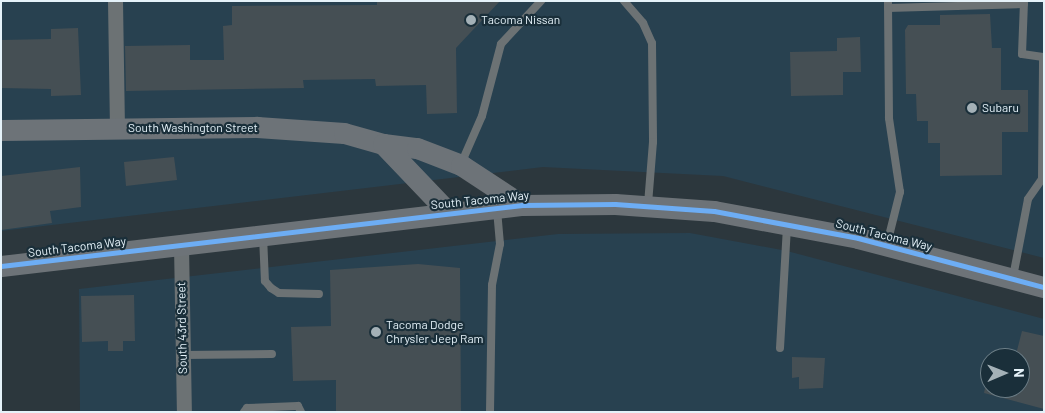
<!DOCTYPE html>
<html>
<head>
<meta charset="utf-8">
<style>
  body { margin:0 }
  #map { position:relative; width:1045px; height:413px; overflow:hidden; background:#2c373d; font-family:Barlow,sans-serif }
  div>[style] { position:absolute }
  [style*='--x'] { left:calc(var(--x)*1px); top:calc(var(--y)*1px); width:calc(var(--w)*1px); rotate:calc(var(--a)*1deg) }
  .built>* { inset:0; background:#284150 }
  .building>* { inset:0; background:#454f54 }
  .lane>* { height:8px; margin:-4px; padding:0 4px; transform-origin:4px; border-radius:4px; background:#6c7274 }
  .street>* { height:15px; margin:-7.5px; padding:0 7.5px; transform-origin:7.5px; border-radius:7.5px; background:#6c7274 }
  .secondary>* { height:21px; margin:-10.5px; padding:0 10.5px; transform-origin:10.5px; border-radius:10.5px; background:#6d7378 }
  .cycleway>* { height:5px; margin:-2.5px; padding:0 2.5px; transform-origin:2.5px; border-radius:2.5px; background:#6dadf4 }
  .dots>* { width:14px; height:14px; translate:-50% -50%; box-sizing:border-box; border:2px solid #1a2f3a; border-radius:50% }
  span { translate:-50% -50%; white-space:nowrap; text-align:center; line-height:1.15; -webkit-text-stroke:4.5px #1a2f3a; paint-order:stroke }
  .poi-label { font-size:12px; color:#e5f2f9 }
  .left { translate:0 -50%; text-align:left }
  .street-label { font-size:12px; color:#e5f2f9 }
  .frame { position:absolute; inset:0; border:2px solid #e5f2f9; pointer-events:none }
  .north { position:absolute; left:980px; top:348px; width:50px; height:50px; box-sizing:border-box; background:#1a2f3a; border:1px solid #6b7d86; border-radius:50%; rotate:89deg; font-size:14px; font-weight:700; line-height:20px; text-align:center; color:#e5f2f9 }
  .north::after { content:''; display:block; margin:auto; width:18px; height:22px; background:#a4b1b7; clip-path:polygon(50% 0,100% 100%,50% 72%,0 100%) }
</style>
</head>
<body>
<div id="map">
  <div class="built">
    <div style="clip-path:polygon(1px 1px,1044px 1px,1044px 258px,723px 176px,543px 167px,1px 231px)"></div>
    <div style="clip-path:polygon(evenodd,690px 233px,787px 251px,1044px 319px,1044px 412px,80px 412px,79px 289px,558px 234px,690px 233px,990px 358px,1020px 358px,1020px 388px,990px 388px,990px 358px)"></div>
  </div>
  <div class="building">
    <div style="clip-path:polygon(377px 1px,500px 1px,456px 48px,457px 113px,427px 114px,426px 85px,376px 86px,375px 79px,303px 80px,304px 88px,126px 91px,125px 46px,190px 45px,190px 60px,224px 60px,223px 26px,232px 25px,232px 6px,377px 5px)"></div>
    <div style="clip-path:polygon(990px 14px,992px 48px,1001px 48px,1001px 90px,1028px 90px,1028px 132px,1002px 132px,1002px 175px,940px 176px,940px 143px,928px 143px,928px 121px,917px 121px,916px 94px,906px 94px,905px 30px,908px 25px,940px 25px,940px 15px)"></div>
    <div style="clip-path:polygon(78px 28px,81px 95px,51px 96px,51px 89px,1px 88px,1px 40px,51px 39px,51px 29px)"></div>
    <div style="clip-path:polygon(860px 37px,861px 72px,843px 72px,843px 95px,791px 96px,790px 52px,837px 51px,837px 38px)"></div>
    <div style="clip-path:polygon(174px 157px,177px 180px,126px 186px,124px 162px)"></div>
    <div style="clip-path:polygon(80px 167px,81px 207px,50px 211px,52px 223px,1px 230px,1px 176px)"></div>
    <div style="clip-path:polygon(418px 264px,460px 268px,461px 412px,336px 412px,336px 380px,293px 381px,291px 327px,331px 326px,330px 270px)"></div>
    <div style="clip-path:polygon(134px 295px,135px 341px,123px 341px,123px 351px,108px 351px,108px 341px,82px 342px,81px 296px)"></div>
    <div style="clip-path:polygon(1022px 331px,1044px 336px,1044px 409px,984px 393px,985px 388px,1020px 388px,1020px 358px,1015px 358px)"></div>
    <div style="clip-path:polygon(792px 357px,825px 358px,823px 388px,799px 389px,799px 377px,792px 378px)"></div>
  </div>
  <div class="lane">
    <div style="--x:624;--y:1;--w:29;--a:49"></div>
    <div style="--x:643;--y:23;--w:22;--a:66"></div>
    <div style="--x:652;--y:43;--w:99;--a:89.4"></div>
    <div style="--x:653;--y:142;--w:62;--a:94.6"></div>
    <div style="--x:888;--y:8;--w:136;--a:-1.7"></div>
    <div style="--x:461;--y:164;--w:52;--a:-66.4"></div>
    <div style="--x:482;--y:116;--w:74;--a:-75.2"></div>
    <div style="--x:501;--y:44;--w:59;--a:-47.1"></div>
    <div style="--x:263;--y:236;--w:45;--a:87.5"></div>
    <div style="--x:265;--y:281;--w:9;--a:49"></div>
    <div style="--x:271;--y:288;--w:9;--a:32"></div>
    <div style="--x:279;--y:293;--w:40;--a:1.4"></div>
    <div style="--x:887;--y:244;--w:54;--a:-76"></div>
    <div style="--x:900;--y:192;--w:75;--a:-98.5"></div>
    <div style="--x:889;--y:118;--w:117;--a:-90.5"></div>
    <div style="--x:1013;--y:277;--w:79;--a:-79.1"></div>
    <div style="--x:1028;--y:199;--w:24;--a:-55"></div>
    <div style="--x:1042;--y:179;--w:122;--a:-89.5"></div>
    <div style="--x:1043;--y:57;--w:21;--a:-172"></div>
    <div style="--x:1022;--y:54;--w:53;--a:-87.8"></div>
    <div style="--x:780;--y:348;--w:122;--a:-86.7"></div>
    <div style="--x:183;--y:355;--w:89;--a:-0.6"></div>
    <div style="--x:244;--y:412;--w:5;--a:-53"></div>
    <div style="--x:247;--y:408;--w:51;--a:-2.2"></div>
    <div style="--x:298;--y:406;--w:7;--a:63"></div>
    <div style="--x:490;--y:412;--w:127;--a:-89.1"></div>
    <div style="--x:492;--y:285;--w:42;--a:-79"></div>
    <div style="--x:500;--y:244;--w:34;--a:-95"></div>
  </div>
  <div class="street">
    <div style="--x:115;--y:1;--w:128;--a:89.1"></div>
    <div style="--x:181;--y:245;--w:167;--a:89"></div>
  </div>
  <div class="secondary">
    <div style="--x:1;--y:130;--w:256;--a:-0.7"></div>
    <div style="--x:257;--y:127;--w:87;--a:3.9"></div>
    <div style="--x:344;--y:133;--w:41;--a:15.8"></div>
    <div style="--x:383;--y:144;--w:34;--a:7"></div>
    <div style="--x:417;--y:148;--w:47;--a:21.1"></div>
    <div style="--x:461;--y:165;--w:73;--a:33.3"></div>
    <div style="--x:383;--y:144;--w:95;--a:46.3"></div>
    <div style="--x:1;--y:266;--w:525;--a:-6.68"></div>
    <div style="--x:522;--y:205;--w:93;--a:-0.6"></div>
    <div style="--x:615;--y:204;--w:99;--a:4"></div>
    <div style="--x:714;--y:211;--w:147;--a:10.6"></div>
    <div style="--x:858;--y:238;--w:192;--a:14.8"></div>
  </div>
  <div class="cycleway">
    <div style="--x:1;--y:266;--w:525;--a:-6.68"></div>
    <div style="--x:522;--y:205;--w:93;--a:-0.6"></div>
    <div style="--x:615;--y:204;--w:99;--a:4"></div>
    <div style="--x:714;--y:211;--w:147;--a:10.6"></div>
    <div style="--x:858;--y:238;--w:192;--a:14.8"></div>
  </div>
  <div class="dots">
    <div style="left:471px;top:20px;background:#a4b1b7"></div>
    <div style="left:972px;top:108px;background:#a4b1b7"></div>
    <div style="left:376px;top:332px;background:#a4b1b7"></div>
  </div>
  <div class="poi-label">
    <span class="left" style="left:481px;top:20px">Tacoma Nissan</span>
    <span class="left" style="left:982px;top:108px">Subaru</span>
    <span class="left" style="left:386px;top:332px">Tacoma Dodge<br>Chrysler Jeep Ram</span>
  </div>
  <div class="street-label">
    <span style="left:193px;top:128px">South Washington Street</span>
    <span style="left:480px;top:200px;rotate:-6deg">South Tacoma Way</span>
    <span style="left:884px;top:235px;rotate:14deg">South Tacoma Way</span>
    <span style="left:77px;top:247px;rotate:-7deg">South Tacoma Way</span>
    <span style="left:182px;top:328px;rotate:-91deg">South 43rd Street</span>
  </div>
  <div class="frame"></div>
  <div class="north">N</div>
</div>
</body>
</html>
